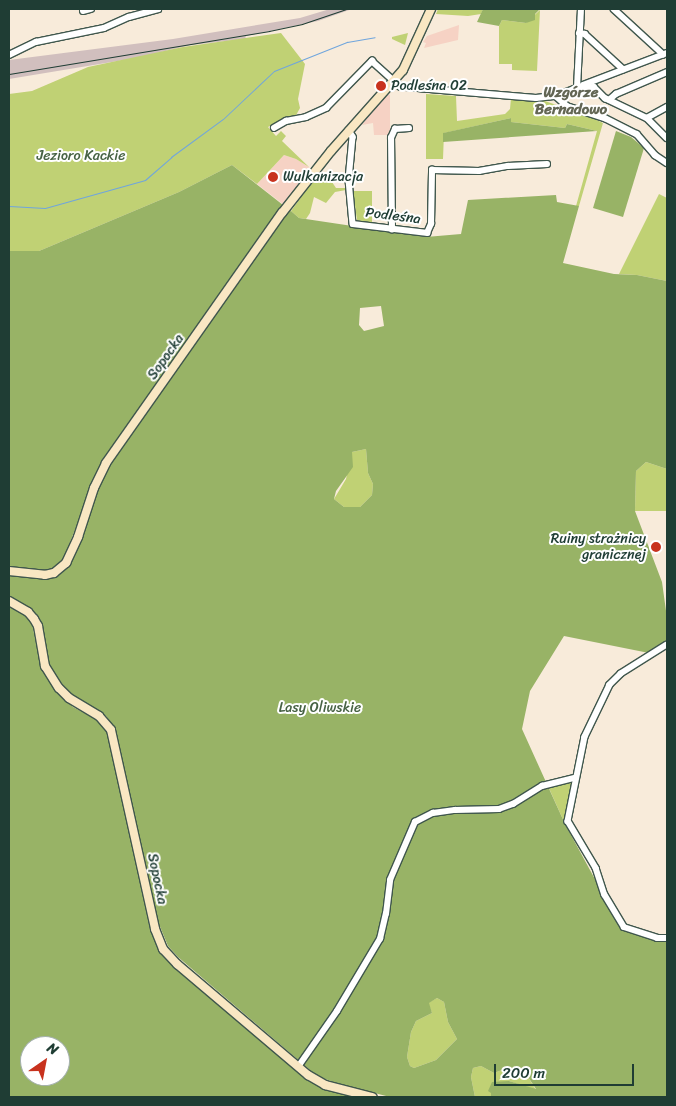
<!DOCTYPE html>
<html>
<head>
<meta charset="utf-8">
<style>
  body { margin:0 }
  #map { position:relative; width:676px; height:1106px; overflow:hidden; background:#f8ebda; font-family:Sriracha,sans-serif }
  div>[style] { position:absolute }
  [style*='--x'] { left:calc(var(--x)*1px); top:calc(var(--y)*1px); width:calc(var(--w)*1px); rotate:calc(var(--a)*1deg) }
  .built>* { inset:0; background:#f6d2c4 }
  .industrial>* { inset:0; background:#d1bfbe }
  .green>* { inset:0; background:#c0d174 }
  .forest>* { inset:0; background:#98b366 }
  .stream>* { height:1px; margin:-0.5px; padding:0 0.5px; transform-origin:0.5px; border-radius:0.5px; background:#6fa5dd }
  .roads { filter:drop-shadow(1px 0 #40574d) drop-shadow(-1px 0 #40574d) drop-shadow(0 1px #40574d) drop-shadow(0 -1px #40574d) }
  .street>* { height:5.5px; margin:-2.75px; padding:0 2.75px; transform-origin:2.75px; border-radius:2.75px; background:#fff }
  .secondary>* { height:8px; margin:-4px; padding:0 4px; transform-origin:4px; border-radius:4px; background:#f9e7c3 }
  .rail>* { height:1px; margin:-0.5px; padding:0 0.5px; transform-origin:0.5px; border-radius:0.5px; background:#1f3d34 }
  .dots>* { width:14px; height:14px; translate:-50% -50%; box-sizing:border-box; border:2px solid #fff; border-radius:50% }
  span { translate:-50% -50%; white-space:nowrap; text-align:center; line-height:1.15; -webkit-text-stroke:4px #fff; paint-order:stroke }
  .poi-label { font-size:14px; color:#1f3d34 }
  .left { translate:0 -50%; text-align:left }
  .right { translate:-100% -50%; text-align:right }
  .park-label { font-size:14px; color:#476244 }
  .street-label { font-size:14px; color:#1f3d34 }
  .neighbourhood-label { font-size:15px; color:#636654; font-weight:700 }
  .frame { position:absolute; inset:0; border:10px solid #1f3d34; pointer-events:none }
  .north { position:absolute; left:20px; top:1036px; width:50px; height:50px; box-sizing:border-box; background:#fff; border:1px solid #a5b1ae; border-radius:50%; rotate:33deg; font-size:14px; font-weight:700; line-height:20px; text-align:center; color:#1f3d34 }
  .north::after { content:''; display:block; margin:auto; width:18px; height:22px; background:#c8321e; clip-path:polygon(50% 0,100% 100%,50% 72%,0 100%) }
  .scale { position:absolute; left:494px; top:1064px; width:140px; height:22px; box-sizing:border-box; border:2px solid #1f3d34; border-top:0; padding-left:6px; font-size:15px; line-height:18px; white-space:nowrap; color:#1f3d34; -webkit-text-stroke:4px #fff; paint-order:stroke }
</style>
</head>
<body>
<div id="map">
  <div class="built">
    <div style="clip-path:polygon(459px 25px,458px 40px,424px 48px,426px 43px,423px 42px,427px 36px)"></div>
    <div style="clip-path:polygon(386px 94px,390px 95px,390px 135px,374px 135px,373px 123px,362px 125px)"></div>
    <div style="clip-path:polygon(284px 155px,296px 159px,309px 167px,284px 205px,257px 184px)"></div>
  </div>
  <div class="industrial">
    <div style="clip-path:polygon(330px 9px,352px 9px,318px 21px,246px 36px,245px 39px,191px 45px,136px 58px,9px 79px,9px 60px,173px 39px,300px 18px)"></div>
  </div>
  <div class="green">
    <div style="clip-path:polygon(438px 9px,483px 9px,481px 14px,468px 16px,436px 14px)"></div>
    <div style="clip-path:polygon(540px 10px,537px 71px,512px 70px,512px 64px,499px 64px,499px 26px,502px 20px,526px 23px)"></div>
    <div style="clip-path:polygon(281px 33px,305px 64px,298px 99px,300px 108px,295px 117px,280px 120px,268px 127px,276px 136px,281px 131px,286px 136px,282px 141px,309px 167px,296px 159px,284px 155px,257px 184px,232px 165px,179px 192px,39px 251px,9px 251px,9px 94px,32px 91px,88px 67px,183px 47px)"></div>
    <div style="clip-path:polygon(408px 33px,405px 45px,392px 39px,392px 37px)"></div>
    <div style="clip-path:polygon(426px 94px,456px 96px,457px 121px,505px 114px,510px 109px,511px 98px,545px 101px,588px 116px,603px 123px,579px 206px,576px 206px,597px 131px,567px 124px,565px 128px,511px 122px,511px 118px,444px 133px,443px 159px,426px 159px)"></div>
    <div style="clip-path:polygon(318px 174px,327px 181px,330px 179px,336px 188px,346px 188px,346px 190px,335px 192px,326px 203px,314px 197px,310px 213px,306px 219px,299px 218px,291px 211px)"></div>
    <div style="clip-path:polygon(353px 191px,372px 191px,372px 224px,357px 220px)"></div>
    <div style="clip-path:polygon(659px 194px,667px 198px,667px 281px,637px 275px,619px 274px)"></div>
    <div style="clip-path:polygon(366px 449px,368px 473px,373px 484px,372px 495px,360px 507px,344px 507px,334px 499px,346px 479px,352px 452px)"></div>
    <div style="clip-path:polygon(646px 462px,667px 469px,667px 511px,635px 511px,636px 471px)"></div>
    <div style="clip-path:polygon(570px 781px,572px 784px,565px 824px,548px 786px)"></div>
    <div style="clip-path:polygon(437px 998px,444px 1002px,448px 1022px,457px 1039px,436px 1060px,414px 1068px,410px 1066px,407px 1057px,411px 1032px,416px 1021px,432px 1013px,428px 1003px)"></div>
    <div style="clip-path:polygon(481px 1066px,494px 1073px,510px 1067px,528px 1077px,536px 1090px,509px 1081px,491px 1093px,491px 1097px,475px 1097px,471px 1077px,473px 1068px)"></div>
  </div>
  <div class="forest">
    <div style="clip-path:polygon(483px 9px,497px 10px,540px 9px,535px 14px,535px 20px,526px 23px,502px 20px,499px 26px,477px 22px)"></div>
    <div style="clip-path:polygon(511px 118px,511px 122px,565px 128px,567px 124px,597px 131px,443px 142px,443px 133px)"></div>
    <div style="clip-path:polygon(616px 131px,631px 137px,644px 148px,623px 217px,593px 208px)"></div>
    <div style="clip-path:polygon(232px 165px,283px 205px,100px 467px,63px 560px,54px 568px,44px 571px,9px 566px,9px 251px,39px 251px,179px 192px)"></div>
    <div style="clip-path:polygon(evenodd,556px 195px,557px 202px,579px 206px,563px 263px,614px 274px,637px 275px,667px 281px,667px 469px,646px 462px,636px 471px,635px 511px,662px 582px,667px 618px,667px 640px,649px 653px,564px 636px,530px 691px,522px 729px,565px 824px,622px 929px,667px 942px,667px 1097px,491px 1097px,491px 1093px,488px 1091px,492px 1082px,509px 1081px,536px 1089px,528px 1077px,510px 1067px,494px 1073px,481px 1066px,473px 1068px,471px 1077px,475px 1097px,390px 1097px,336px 1083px,317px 1076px,178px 957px,168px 946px,156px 917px,115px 730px,106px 716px,76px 699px,56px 677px,47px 660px,40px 621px,28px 607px,9px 596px,9px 574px,40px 579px,51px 578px,62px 573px,69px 565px,81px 539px,94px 496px,109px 465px,288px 212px,291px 211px,299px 218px,426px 237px,461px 234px,468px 200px,556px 195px,381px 306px,384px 326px,364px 331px,359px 325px,360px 308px,381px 306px,556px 195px,366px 449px,368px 473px,373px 484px,372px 495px,360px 507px,344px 507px,334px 499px,336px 491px,353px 467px,352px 452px,366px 449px,556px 195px,437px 998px,444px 1002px,448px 1022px,457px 1039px,436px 1060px,414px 1068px,410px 1066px,407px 1057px,411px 1032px,416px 1021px,432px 1013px,429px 1003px,437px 998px)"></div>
    <div style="clip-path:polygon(evenodd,9px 604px,25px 614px,32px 623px,40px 664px,56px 691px,73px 707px,99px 721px,107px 731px,150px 929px,159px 951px,180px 972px,305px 1078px,324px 1089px,356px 1097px,9px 1097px,9px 604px,30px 1046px,60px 1046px,60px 1076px,30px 1076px,30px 1046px)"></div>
  </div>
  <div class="stream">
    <div style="--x:9;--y:206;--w:36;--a:3"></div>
    <div style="--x:45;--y:208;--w:104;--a:-15.6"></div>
    <div style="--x:145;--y:180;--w:35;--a:-41"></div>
    <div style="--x:171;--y:157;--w:64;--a:-36.2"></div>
    <div style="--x:223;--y:119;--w:70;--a:-43.3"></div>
    <div style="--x:274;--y:71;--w:79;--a:-21.7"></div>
    <div style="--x:347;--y:42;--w:28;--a:-10"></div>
  </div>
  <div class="roads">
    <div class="street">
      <div style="--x:614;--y:9;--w:67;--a:42.6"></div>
      <div style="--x:83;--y:11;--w:8;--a:-14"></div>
      <div style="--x:579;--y:33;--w:6;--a:9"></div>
      <div style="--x:585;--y:34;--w:52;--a:42.6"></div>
      <div style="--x:9;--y:55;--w:30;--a:-26"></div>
      <div style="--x:36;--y:42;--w:69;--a:-11.6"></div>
      <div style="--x:104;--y:28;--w:27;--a:-24"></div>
      <div style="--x:129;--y:17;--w:30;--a:-15"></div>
      <div style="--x:583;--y:85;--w:90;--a:-20.9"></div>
      <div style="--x:577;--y:88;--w:17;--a:-3"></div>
      <div style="--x:594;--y:87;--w:16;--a:45"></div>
      <div style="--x:605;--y:98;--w:47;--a:25.5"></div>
      <div style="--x:647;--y:118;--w:28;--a:45"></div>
      <div style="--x:556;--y:96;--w:15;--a:42"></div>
      <div style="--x:567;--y:106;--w:40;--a:18"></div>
      <div style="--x:605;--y:118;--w:36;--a:27"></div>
      <div style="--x:637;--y:134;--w:28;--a:49"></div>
      <div style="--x:655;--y:155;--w:14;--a:34"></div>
      <div style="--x:609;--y:100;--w:9;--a:-41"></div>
      <div style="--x:616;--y:94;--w:56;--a:-23.3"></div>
      <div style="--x:647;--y:118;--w:23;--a:-29"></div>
      <div style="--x:274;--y:128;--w:14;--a:-30"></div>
      <div style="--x:286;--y:121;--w:20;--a:-11"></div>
      <div style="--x:306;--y:117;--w:22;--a:-24"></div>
      <div style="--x:326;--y:108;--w:66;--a:-45.6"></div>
      <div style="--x:372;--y:61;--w:38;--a:42"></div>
      <div style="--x:400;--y:86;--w:6;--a:9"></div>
      <div style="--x:406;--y:87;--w:130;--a:4.8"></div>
      <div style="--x:536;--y:98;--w:20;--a:-6"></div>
      <div style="--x:556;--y:96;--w:22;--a:-21"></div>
      <div style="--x:577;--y:88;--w:79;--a:-87.1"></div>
      <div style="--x:349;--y:130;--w:8;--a:60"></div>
      <div style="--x:353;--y:137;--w:43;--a:95.3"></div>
      <div style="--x:349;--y:180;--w:44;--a:84.8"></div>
      <div style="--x:353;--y:224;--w:75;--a:6.9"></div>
      <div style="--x:427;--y:233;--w:10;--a:-66"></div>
      <div style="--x:431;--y:224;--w:54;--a:-88.9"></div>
      <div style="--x:432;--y:170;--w:47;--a:1.2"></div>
      <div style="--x:479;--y:171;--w:29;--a:-10"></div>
      <div style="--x:508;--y:166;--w:39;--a:-3"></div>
      <div style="--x:392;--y:230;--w:92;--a:-90.6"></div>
      <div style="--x:391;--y:138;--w:10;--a:-66"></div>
      <div style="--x:395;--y:129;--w:14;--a:-4"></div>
      <div style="--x:667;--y:645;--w:54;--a:147.8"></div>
      <div style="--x:621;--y:674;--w:16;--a:135"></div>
      <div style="--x:610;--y:685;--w:58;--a:115.7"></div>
      <div style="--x:585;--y:737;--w:86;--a:101.4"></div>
      <div style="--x:568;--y:821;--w:55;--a:59.2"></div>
      <div style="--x:596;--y:868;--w:28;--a:72"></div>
      <div style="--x:605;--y:895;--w:37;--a:59"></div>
      <div style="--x:624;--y:927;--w:35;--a:18"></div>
      <div style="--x:657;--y:938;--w:10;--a:0"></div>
      <div style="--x:298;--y:1067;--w:68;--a:-55.1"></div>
      <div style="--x:337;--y:1011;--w:84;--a:-59.2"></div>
      <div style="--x:380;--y:939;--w:26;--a:-77"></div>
      <div style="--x:386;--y:914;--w:34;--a:-83"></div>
      <div style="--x:390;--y:880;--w:63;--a:-66.7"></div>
      <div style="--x:415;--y:822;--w:20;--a:-27"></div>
      <div style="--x:433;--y:813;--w:22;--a:-8"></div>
      <div style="--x:455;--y:810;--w:44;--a:-1.3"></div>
      <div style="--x:499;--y:809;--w:15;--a:-20"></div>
      <div style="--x:513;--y:804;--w:34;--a:-32"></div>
      <div style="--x:542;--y:786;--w:34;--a:-14"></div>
    </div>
    <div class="secondary">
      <div style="--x:9;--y:571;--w:36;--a:6"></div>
      <div style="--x:45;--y:575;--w:9;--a:-13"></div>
      <div style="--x:54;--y:573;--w:16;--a:-40"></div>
      <div style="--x:66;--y:563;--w:29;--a:-65"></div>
      <div style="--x:78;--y:537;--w:52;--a:-71.9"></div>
      <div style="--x:94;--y:488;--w:28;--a:-64"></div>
      <div style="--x:106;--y:463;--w:306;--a:-54.9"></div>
      <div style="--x:282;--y:213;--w:79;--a:-51.7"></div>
      <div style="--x:331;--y:151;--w:108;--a:-48.4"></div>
      <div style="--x:403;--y:70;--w:67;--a:-65.3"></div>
      <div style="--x:9;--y:601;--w:22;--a:30"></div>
      <div style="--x:28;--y:612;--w:9;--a:49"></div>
      <div style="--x:34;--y:619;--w:8;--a:60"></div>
      <div style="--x:38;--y:626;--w:41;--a:80.1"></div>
      <div style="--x:45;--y:666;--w:26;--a:58"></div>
      <div style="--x:59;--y:688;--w:14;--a:45"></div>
      <div style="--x:69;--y:698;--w:35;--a:31"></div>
      <div style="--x:99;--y:716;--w:18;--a:49"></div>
      <div style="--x:111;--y:730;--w:204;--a:77.5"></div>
      <div style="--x:155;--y:929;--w:22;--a:68"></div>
      <div style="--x:163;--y:949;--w:21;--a:47"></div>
      <div style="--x:177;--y:964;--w:172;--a:40.3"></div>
      <div style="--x:308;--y:1075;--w:20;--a:30"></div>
      <div style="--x:325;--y:1085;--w:49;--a:14.3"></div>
    </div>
  </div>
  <div class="rail">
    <div style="--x:9;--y:74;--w:264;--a:-9.4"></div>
    <div style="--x:269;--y:31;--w:34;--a:-12"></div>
    <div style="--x:302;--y:24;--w:46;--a:-18.8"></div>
  </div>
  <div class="dots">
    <div style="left:381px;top:86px;background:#c8321e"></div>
    <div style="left:273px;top:177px;background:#c8321e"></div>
    <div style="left:656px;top:547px;background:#c8321e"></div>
  </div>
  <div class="poi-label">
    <span class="left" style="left:391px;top:86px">Podleśna 02</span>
    <span class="left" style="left:283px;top:177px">Wulkanizacja</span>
    <span class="right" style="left:646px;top:547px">Ruiny strażnicy<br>granicznej</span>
  </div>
  <div class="park-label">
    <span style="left:81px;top:156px">Jezioro Kackie</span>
    <span style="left:320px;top:708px">Lasy Oliwskie</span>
  </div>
  <div class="street-label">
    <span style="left:393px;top:216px;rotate:7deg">Podleśna</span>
    <span style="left:166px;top:357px;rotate:-55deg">Sopocka</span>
    <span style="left:157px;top:879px;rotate:78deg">Sopocka</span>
  </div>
  <div class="neighbourhood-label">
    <span style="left:571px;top:101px">Wzgórze<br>Bernadowo</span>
  </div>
  <div class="frame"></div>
  <div class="north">N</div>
  <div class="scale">200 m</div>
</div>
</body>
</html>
